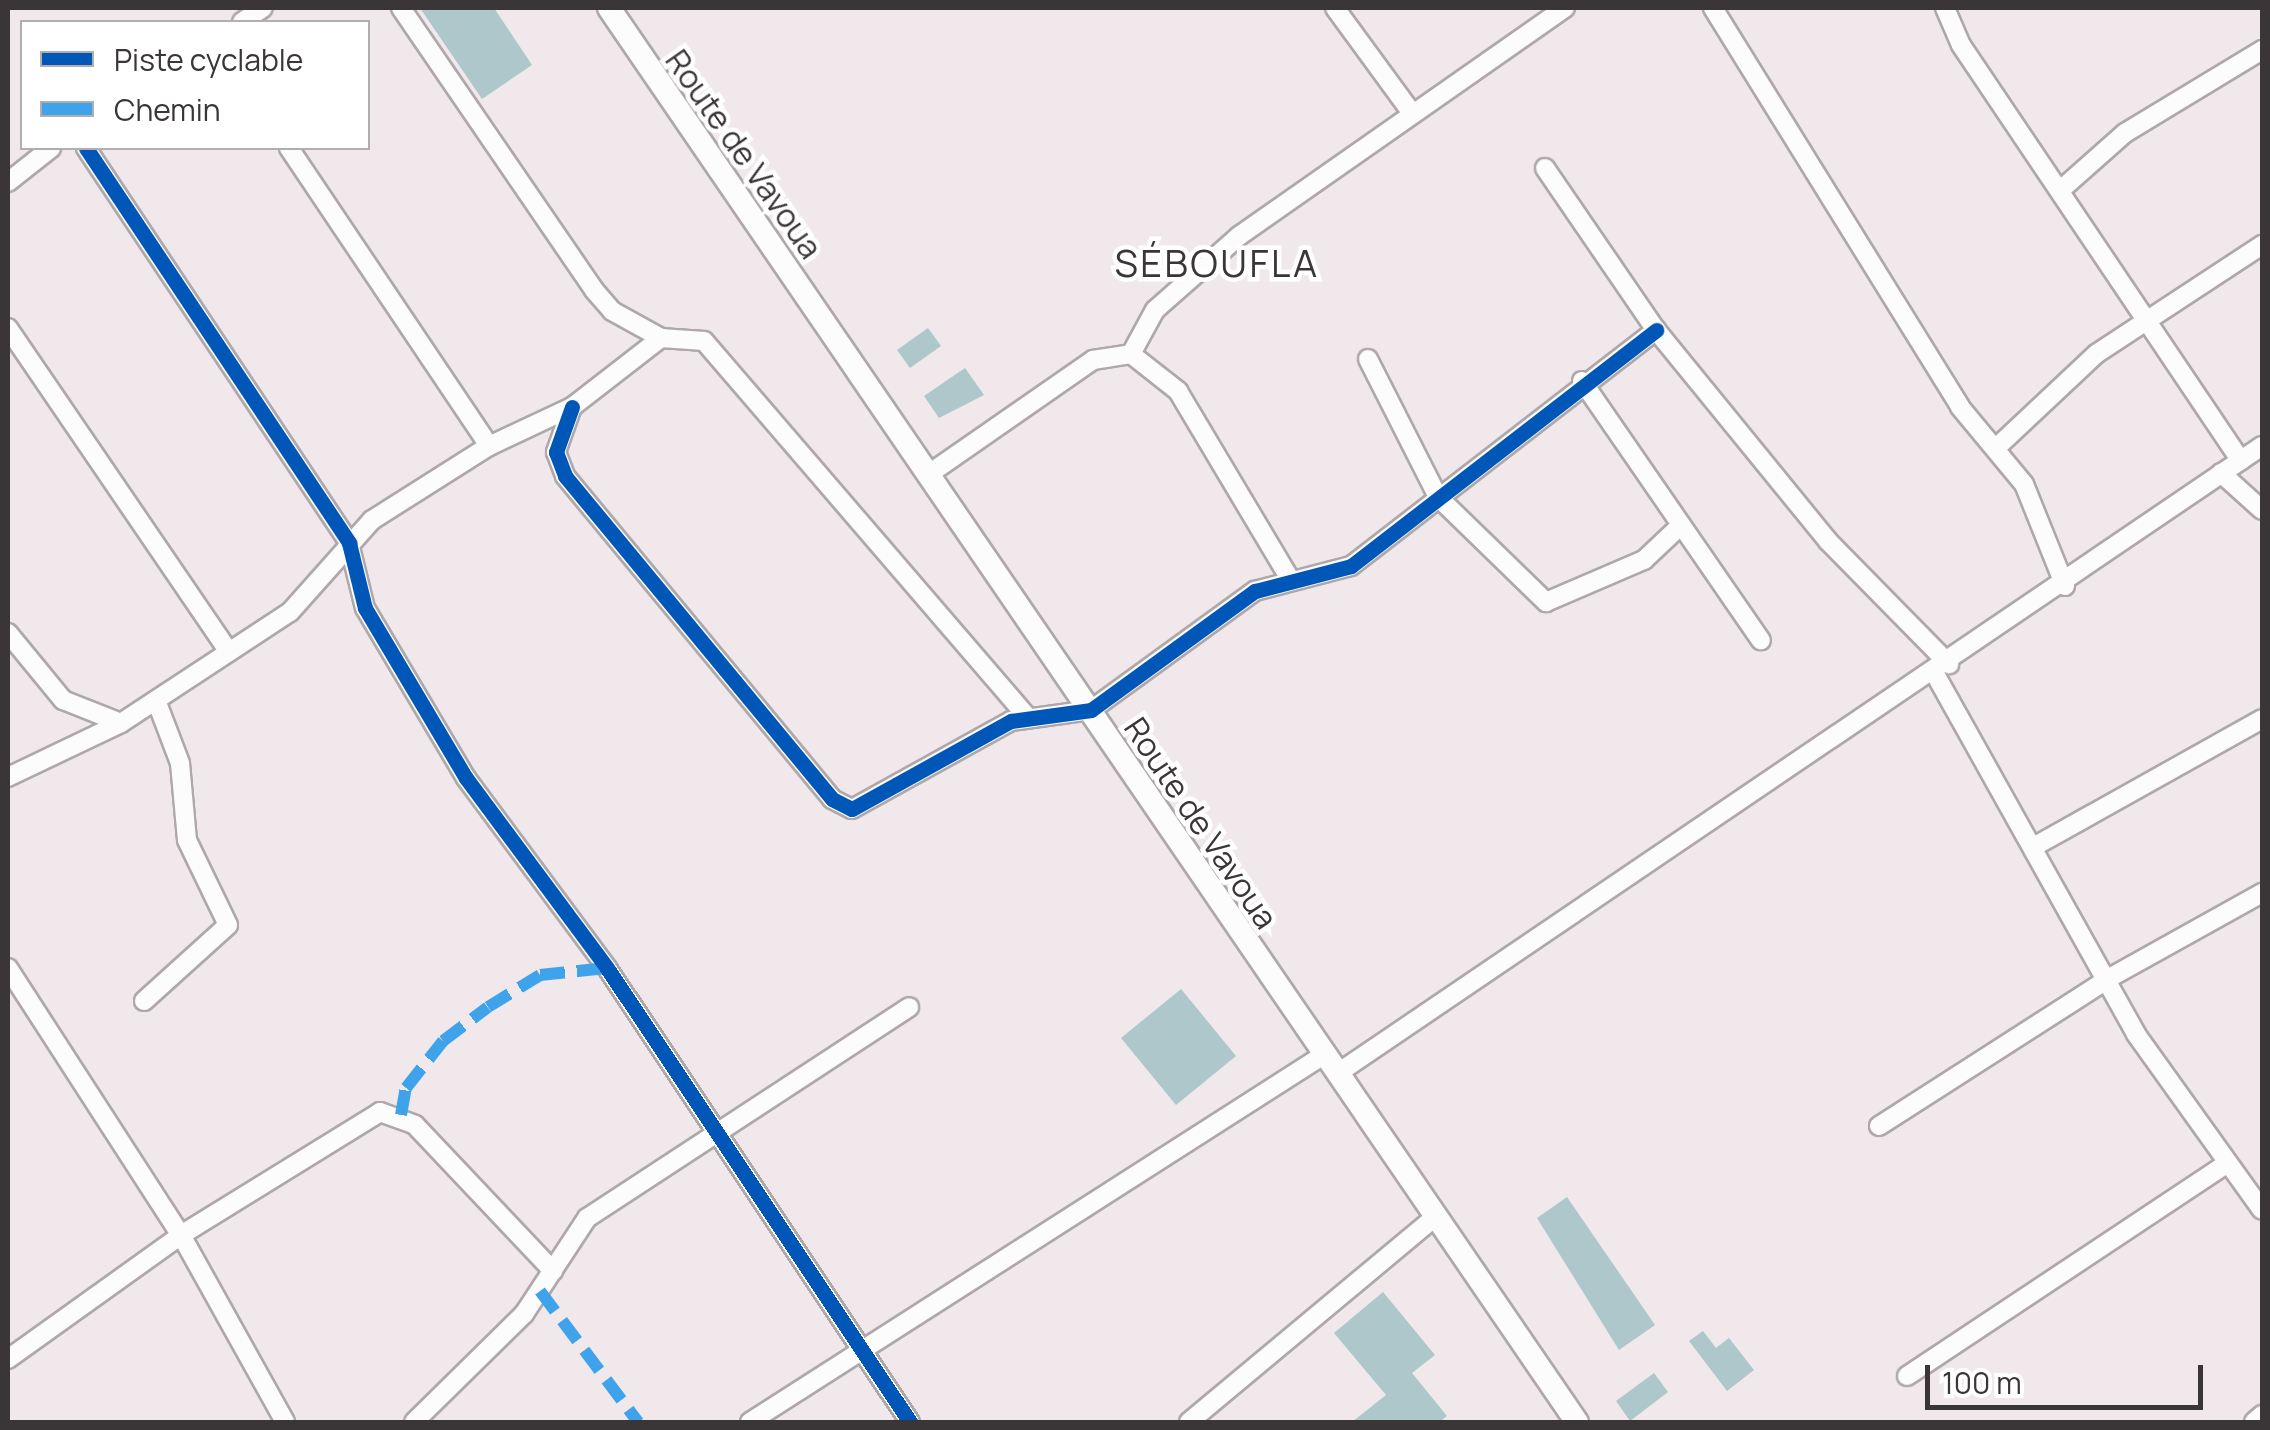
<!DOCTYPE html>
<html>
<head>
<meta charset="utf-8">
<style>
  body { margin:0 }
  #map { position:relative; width:2270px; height:1430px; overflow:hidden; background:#f0e8ea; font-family:Manrope,sans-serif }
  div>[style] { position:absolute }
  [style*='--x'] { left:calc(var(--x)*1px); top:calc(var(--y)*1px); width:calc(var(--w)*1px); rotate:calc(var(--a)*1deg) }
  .building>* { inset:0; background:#adc7cb }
  .roads { filter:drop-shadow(2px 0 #afa8aa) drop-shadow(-2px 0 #afa8aa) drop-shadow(0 2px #afa8aa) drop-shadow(0 -2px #afa8aa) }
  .minor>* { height:18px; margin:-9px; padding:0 9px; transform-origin:9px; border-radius:9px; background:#fdfcfc }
  .major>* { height:22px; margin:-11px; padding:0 11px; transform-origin:11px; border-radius:11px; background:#fdfcfc }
  .quiet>* { height:12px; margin-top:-6px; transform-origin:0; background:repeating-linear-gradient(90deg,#3fa3ec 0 25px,transparent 0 37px) }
  .cycleway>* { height:15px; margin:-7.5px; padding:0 7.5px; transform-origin:7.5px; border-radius:7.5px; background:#0057b8 }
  span { translate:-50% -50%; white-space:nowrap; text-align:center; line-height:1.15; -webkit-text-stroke:9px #fff; paint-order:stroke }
  .street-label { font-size:32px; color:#3a3537 }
  .quarter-label { font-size:38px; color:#3a3537; letter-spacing:2.5px }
  .frame { position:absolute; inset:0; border:10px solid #3a3537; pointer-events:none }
  .legend { position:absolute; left:20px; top:20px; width:350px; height:130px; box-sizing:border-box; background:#fff; border:2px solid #b0aeaf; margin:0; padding:12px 18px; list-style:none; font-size:30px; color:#3a3537 }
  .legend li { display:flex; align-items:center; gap:20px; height:50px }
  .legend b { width:50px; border:2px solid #b0aeaf }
  .scale { position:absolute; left:1925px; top:1365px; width:278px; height:45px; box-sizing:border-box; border:5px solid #3a3537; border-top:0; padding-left:12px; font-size:30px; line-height:35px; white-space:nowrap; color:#3a3537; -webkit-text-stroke:8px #fff; paint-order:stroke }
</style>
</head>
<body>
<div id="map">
  <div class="building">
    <div style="clip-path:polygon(420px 8px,494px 8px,532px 65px,482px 99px)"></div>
    <div style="clip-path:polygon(928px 328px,941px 346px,910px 368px,897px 350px)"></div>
    <div style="clip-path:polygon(965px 368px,984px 395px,939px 418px,924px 396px)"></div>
    <div style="clip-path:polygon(1181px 989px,1236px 1056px,1176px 1105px,1121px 1038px)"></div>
    <div style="clip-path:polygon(1567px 1197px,1655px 1325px,1619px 1350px,1537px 1218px)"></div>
    <div style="clip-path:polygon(1383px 1292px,1435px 1355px,1412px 1373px,1447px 1416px,1439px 1422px,1352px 1422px,1386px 1395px,1334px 1333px)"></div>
    <div style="clip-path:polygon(1703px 1331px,1716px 1348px,1729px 1338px,1754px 1370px,1727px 1391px,1689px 1341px)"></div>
    <div style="clip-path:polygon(1654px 1373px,1668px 1392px,1630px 1421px,1616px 1401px)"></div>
  </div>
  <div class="roads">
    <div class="minor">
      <div style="--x:401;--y:8;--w:342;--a:55.6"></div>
      <div style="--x:594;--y:290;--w:28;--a:49"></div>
      <div style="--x:612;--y:311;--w:56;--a:28.9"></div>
      <div style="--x:1335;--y:8;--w:125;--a:53.8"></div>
      <div style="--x:1713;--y:8;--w:469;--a:58.2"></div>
      <div style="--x:1960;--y:407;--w:100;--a:50.3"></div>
      <div style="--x:2024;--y:484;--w:110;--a:68.1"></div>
      <div style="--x:1945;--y:8;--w:40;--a:66.6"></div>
      <div style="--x:1961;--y:45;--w:501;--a:56.06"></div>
      <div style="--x:242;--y:22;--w:25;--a:-34"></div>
      <div style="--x:86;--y:148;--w:475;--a:56.3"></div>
      <div style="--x:349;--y:543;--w:67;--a:76.2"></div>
      <div style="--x:365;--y:608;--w:198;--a:59.3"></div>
      <div style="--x:466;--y:778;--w:237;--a:53.4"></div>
      <div style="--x:607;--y:968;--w:546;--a:56.28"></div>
      <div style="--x:289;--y:148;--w:359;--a:56.1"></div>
      <div style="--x:1545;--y:168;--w:196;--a:55.6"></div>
      <div style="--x:1656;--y:330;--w:272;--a:50.8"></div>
      <div style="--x:1828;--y:541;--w:173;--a:45.5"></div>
      <div style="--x:8;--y:182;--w:55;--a:-38.3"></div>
      <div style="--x:2064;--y:187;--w:81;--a:-41.5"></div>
      <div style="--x:2125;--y:133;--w:160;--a:-31.2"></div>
      <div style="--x:8;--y:328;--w:392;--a:55.7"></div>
      <div style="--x:1131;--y:354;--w:50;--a:-61.4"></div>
      <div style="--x:1155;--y:310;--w:112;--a:-41.4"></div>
      <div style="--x:1239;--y:236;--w:398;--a:-35"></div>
      <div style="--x:1368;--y:359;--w:155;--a:63.1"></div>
      <div style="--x:1438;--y:497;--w:151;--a:44.2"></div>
      <div style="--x:1546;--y:602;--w:107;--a:-23.2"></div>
      <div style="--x:1644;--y:560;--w:51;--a:-43.4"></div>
      <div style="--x:1582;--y:381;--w:315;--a:55.4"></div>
      <div style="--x:572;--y:407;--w:48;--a:109.6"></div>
      <div style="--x:556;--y:452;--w:26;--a:69"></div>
      <div style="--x:565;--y:476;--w:419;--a:50.4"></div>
      <div style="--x:832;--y:799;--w:22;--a:27"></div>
      <div style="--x:852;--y:809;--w:182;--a:-29"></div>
      <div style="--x:1011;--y:721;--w:81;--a:-7.8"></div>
      <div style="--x:1091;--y:710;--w:203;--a:-36"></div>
      <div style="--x:1255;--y:591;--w:99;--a:-14.6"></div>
      <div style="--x:1351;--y:566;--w:386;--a:-37.7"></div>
      <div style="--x:1996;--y:448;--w:137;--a:-43.2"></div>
      <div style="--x:2096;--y:354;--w:199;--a:-33.3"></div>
      <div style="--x:2221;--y:473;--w:55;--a:42.1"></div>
      <div style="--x:929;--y:474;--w:200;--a:-34.8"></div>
      <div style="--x:1093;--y:360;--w:38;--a:-9"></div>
      <div style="--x:1131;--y:354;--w:60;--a:38.2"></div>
      <div style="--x:1178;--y:391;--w:219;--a:59.2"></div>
      <div style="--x:8;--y:633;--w:87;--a:50.6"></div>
      <div style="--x:63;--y:700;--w:62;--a:21.6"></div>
      <div style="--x:1935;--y:674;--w:412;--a:60.8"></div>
      <div style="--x:2136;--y:1034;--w:216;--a:54.4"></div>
      <div style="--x:8;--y:777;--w:125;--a:-25.5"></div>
      <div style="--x:121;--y:723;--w:202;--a:-33.3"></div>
      <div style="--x:290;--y:612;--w:123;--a:-48.3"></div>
      <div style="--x:372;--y:520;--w:138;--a:-32.3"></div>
      <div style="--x:489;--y:446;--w:92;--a:-25.2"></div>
      <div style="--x:572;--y:407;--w:113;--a:-37.8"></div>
      <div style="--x:661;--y:338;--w:43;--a:4"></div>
      <div style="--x:704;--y:341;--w:494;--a:49.3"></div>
      <div style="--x:2035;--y:846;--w:260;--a:-29.2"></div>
      <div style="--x:8;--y:968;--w:318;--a:57.1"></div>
      <div style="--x:181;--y:1235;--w:214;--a:60.9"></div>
      <div style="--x:144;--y:1001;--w:113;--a:-42.1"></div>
      <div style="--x:228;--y:925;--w:94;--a:-115.8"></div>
      <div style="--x:187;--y:840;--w:77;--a:-95.2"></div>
      <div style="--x:180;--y:763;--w:67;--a:-110.9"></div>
      <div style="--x:1338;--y:1073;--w:1117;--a:-34.16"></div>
      <div style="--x:1879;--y:1126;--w:276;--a:-32.7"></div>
      <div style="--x:2111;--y:977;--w:173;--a:-29.1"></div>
      <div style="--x:8;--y:1359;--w:213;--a:-35.6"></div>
      <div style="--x:181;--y:1235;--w:234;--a:-31.7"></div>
      <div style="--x:380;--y:1112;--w:37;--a:20"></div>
      <div style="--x:415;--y:1125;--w:201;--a:46.6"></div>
      <div style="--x:1907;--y:1376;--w:385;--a:-33.6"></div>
      <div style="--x:414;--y:1422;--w:154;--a:-44.5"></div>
      <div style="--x:524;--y:1314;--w:115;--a:-56.7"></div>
      <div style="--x:587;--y:1218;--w:385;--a:-33.2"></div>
      <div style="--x:750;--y:1422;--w:683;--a:-32.62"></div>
      <div style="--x:1189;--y:1422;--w:322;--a:-39.8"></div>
      <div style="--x:2254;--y:1422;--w:11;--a:-41"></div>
    </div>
    <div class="major">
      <div style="--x:609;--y:8;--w:1714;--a:55.61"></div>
    </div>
  </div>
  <div class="quiet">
    <div style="--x:401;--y:1115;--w:27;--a:-80"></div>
    <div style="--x:406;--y:1088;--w:60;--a:-51.8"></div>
    <div style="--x:443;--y:1041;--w:56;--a:-37.1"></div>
    <div style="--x:488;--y:1007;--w:61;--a:-31.6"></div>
    <div style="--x:540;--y:975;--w:67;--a:-6"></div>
    <div style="--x:540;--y:1291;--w:164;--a:53.2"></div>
  </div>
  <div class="cycleway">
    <div style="--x:86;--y:148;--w:475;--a:56.3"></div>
    <div style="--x:349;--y:543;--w:67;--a:76.2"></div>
    <div style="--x:365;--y:608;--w:198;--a:59.3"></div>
    <div style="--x:466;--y:778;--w:237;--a:53.4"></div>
    <div style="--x:607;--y:968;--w:546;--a:56.28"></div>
    <div style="--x:572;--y:407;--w:48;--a:109.6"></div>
    <div style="--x:556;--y:452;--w:26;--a:69"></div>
    <div style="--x:565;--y:476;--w:419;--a:50.4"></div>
    <div style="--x:832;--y:799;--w:22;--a:27"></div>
    <div style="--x:852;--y:809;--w:182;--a:-29"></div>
    <div style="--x:1011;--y:721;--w:81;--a:-7.8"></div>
    <div style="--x:1091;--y:710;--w:203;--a:-36"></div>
    <div style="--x:1255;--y:591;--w:99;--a:-14.6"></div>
    <div style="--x:1351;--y:566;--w:386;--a:-37.7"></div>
  </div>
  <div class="street-label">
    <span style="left:744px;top:154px;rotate:55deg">Route de Vavoua</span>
    <span style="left:1201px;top:823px;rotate:56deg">Route de Vavoua</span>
  </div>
  <div class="quarter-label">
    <span style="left:1217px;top:263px">SÉBOUFLA</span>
  </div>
  <div class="frame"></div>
  <ul class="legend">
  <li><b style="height:12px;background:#0057b8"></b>Piste cyclable</li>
  <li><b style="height:12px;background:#3fa3ec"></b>Chemin</li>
  </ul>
  <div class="scale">100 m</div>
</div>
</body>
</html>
